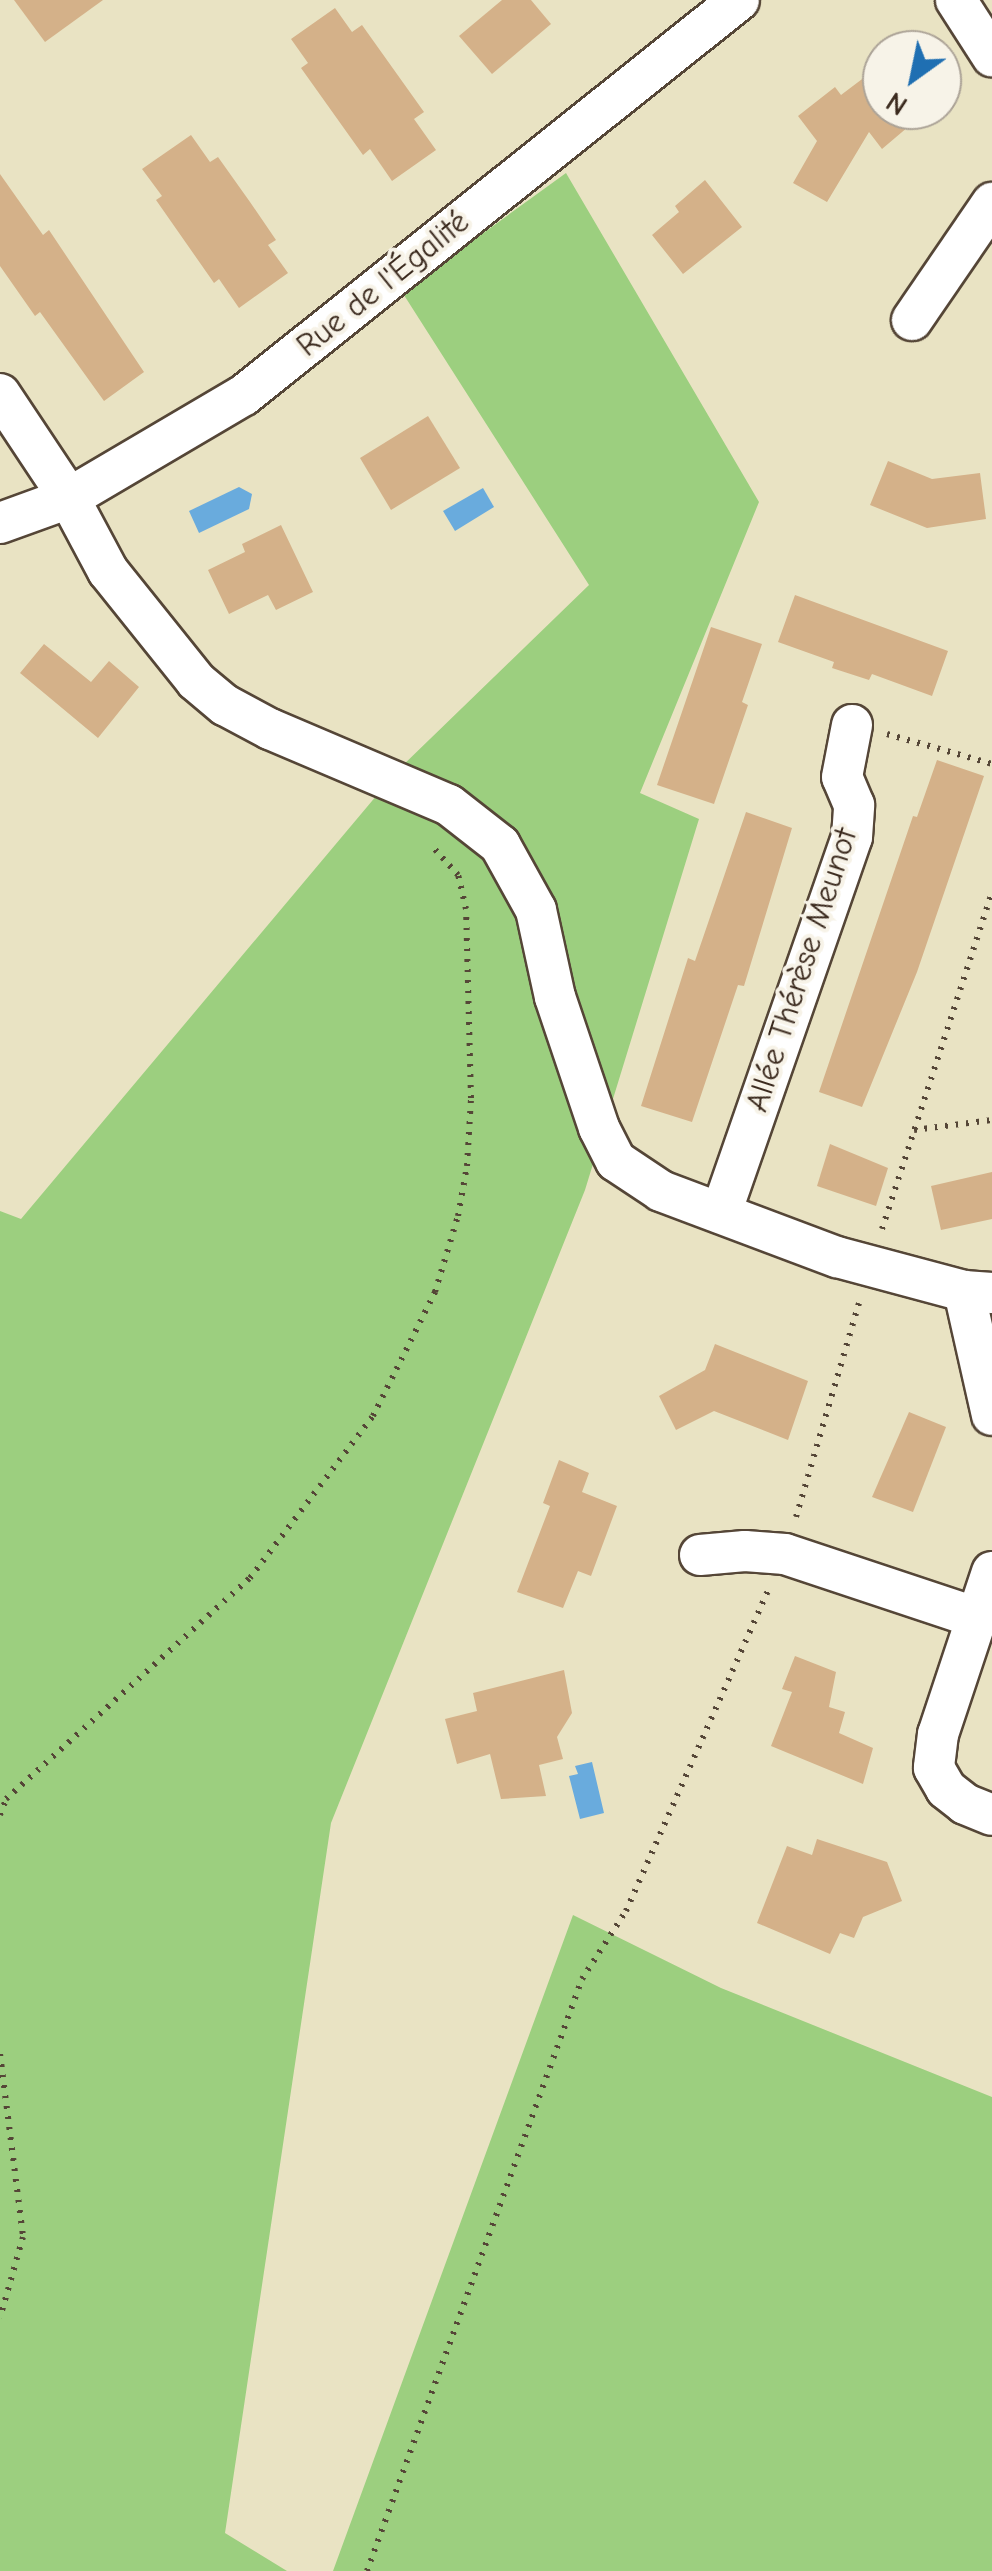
<!DOCTYPE html>
<html>
<head>
<meta charset="utf-8">
<style>
  body { margin:0 }
  #map { position:relative; width:992px; height:2571px; overflow:hidden; background:#e9e3c3; font-family:"Comic Neue",sans-serif }
  div>[style] { position:absolute }
  [style*='--x'] { left:calc(var(--x)*1px); top:calc(var(--y)*1px); width:calc(var(--w)*1px); rotate:calc(var(--a)*1deg) }
  .green>* { inset:0; background:#9ccf7f }
  .water>* { inset:0; background:#69abdd }
  .building>* { inset:0; background:#d4b189 }
  .path>* { height:6px; margin-top:-3px; transform-origin:0; background:repeating-linear-gradient(90deg,#554637 0 2.5px,transparent 0 10.5px) }
  .roads { filter:drop-shadow(2px 0 #554637) drop-shadow(-2px 0 #554637) drop-shadow(0 2px #554637) drop-shadow(0 -2px #554637) }
  .minor>* { height:40px; margin:-20px; padding:0 20px; transform-origin:20px; border-radius:20px; background:#fff }
  span { translate:-50% -50%; white-space:nowrap; text-align:center; line-height:1.15; -webkit-text-stroke:8px #f7f3e8; paint-order:stroke }
  .street-label { font-size:32px; color:#3b2a1e }
  .north { position:absolute; left:862px; top:30px; width:100px; height:100px; box-sizing:border-box; background:#f7f3e8; border:2px solid #aca397; border-radius:50%; rotate:213deg; font-size:28px; font-weight:700; line-height:40px; text-align:center; color:#3b2a1e }
  .north::after { content:''; display:block; margin:auto; width:35px; height:45px; background:#1f6fb2; clip-path:polygon(50% 0,100% 100%,50% 72%,0 100%) }
</style>
</head>
<body>
<div id="map">
  <div class="green">
    <div style="clip-path:polygon(566px 173px,759px 502px,640px 793px,699px 819px,585px 1190px,331px 1823px,225px 2533px,287px 2571px,0 2571px,0 1211px,21px 1219px,398px 770px,589px 585px,402px 292px)"></div>
    <div style="clip-path:polygon(573px 1915px,721px 1988px,992px 2097px,992px 2571px,333px 2571px)"></div>
  </div>
  <div class="water">
    <div style="clip-path:polygon(239px 487px,252px 494px,249px 509px,199px 533px,189px 511px)"></div>
    <div style="clip-path:polygon(483px 488px,494px 507px,455px 531px,443px 511px)"></div>
    <div style="clip-path:polygon(592px 1762px,604px 1813px,580px 1819px,569px 1776px,578px 1774px,575px 1766px)"></div>
  </div>
  <div class="building">
    <div style="clip-path:polygon(14px 0,103px 0,45px 42px)"></div>
    <div style="clip-path:polygon(502px 0,531px 0,551px 24px,492px 74px,459px 36px)"></div>
    <div style="clip-path:polygon(335px 8px,352px 32px,362px 25px,424px 112px,414px 119px,436px 150px,392px 181px,370px 149px,363px 155px,301px 68px,308px 63px,291px 39px)"></div>
    <div style="clip-path:polygon(882px 64px,882px 110px,928px 110px,882px 149px,869px 132px,827px 202px,793px 183px,817px 141px,798px 116px,835px 87px,841px 95px)"></div>
    <div style="clip-path:polygon(191px 135px,210px 162px,218px 157px,250px 202px,276px 240px,268px 245px,288px 273px,239px 308px,219px 279px,214px 283px,156px 200px,162px 196px,142px 169px)"></div>
    <div style="clip-path:polygon(0 174px,43px 235px,49px 230px,144px 372px,104px 401px,40px 312px,35px 316px,0 266px)"></div>
    <div style="clip-path:polygon(705px 180px,742px 227px,683px 274px,652px 235px,679px 212px,675px 206px)"></div>
    <div style="clip-path:polygon(428px 416px,460px 468px,391px 510px,360px 458px)"></div>
    <div style="clip-path:polygon(888px 461px,932px 479px,980px 473px,986px 519px,927px 528px,870px 505px)"></div>
    <div style="clip-path:polygon(281px 525px,313px 592px,276px 610px,268px 595px,229px 614px,208px 570px,245px 552px,242px 544px)"></div>
    <div style="clip-path:polygon(795px 595px,948px 651px,932px 696px,872px 674px,869px 680px,832px 668px,834px 662px,778px 642px)"></div>
    <div style="clip-path:polygon(711px 627px,762px 644px,742px 702px,748px 705px,714px 804px,657px 785px)"></div>
    <div style="clip-path:polygon(44px 644px,91px 682px,109px 661px,139px 687px,98px 738px,20px 673px)"></div>
    <div style="clip-path:polygon(937px 760px,984px 776px,917px 972px,862px 1107px,819px 1092px,913px 816px,917px 817px)"></div>
    <div style="clip-path:polygon(746px 812px,792px 828px,744px 986px,738px 985px,692px 1122px,641px 1106px,688px 958px,695px 961px)"></div>
    <div style="clip-path:polygon(830px 1144px,888px 1168px,876px 1206px,817px 1186px)"></div>
    <div style="clip-path:polygon(992px 1172px,992px 1219px,941px 1230px,931px 1186px)"></div>
    <div style="clip-path:polygon(715px 1344px,808px 1381px,788px 1440px,714px 1411px,676px 1430px,659px 1396px,705px 1370px)"></div>
    <div style="clip-path:polygon(909px 1412px,946px 1427px,913px 1512px,872px 1497px)"></div>
    <div style="clip-path:polygon(559px 1460px,589px 1473px,582px 1492px,617px 1506px,591px 1576px,578px 1571px,563px 1608px,517px 1592px,550px 1506px,543px 1503px)"></div>
    <div style="clip-path:polygon(795px 1656px,836px 1672px,829px 1707px,845px 1712px,839px 1733px,873px 1748px,863px 1784px,771px 1746px,792px 1692px,782px 1689px)"></div>
    <div style="clip-path:polygon(564px 1670px,572px 1713px,557px 1737px,563px 1759px,539px 1765px,546px 1796px,501px 1799px,490px 1754px,457px 1764px,445px 1719px,477px 1711px,473px 1693px)"></div>
    <div style="clip-path:polygon(817px 1839px,887px 1862px,902px 1901px,863px 1917px,854px 1938px,840px 1933px,830px 1954px,757px 1923px,787px 1846px,812px 1855px)"></div>
  </div>
  <div class="path">
    <div style="--x:887;--y:734;--w:109;--a:15.9"></div>
    <div style="--x:914;--y:1130;--w:79;--a:-7.3"></div>
    <div style="--x:882;--y:1229;--w:354;--a:-71.9"></div>
    <div style="--x:796;--y:1517;--w:223;--a:-73.6"></div>
    <div style="--x:0;--y:1815;--w:17;--a:-69"></div>
    <div style="--x:6;--y:1799;--w:329;--a:-42.2"></div>
    <div style="--x:250;--y:1578;--w:203;--a:-52.8"></div>
    <div style="--x:373;--y:1416;--w:139;--a:-63.4"></div>
    <div style="--x:435;--y:1292;--w:79;--a:-73.2"></div>
    <div style="--x:458;--y:1216;--w:51;--a:-79.8"></div>
    <div style="--x:467;--y:1166;--w:68;--a:-86.6"></div>
    <div style="--x:471;--y:1098;--w:189;--a:-91.5"></div>
    <div style="--x:466;--y:909;--w:35;--a:-103"></div>
    <div style="--x:458;--y:875;--w:38;--a:-132"></div>
    <div style="--x:0;--y:2054;--w:184;--a:82.8"></div>
    <div style="--x:23;--y:2237;--w:84;--a:105.9"></div>
    <div style="--x:367;--y:2571;--w:630;--a:-70.04"></div>
    <div style="--x:582;--y:1979;--w:81;--a:-57.1"></div>
    <div style="--x:626;--y:1911;--w:352;--a:-66.1"></div>
  </div>
  <div class="roads">
    <div class="minor">
      <div style="--x:956;--y:0;--w:67;--a:57.3"></div>
      <div style="--x:912;--y:320;--w:142;--a:-55.6"></div>
      <div style="--x:0;--y:394;--w:125;--a:56.4"></div>
      <div style="--x:69;--y:498;--w:83;--a:61.9"></div>
      <div style="--x:108;--y:571;--w:141;--a:51.3"></div>
      <div style="--x:196;--y:681;--w:38;--a:40"></div>
      <div style="--x:225;--y:705;--w:51;--a:28.1"></div>
      <div style="--x:270;--y:729;--w:194;--a:23"></div>
      <div style="--x:449;--y:805;--w:65;--a:38.1"></div>
      <div style="--x:500;--y:845;--w:74;--a:61"></div>
      <div style="--x:536;--y:910;--w:89;--a:77.7"></div>
      <div style="--x:555;--y:997;--w:138;--a:71.4"></div>
      <div style="--x:599;--y:1128;--w:37;--a:63"></div>
      <div style="--x:616;--y:1161;--w:54;--a:33.7"></div>
      <div style="--x:661;--y:1191;--w:188;--a:20.6"></div>
      <div style="--x:837;--y:1257;--w:131;--a:15"></div>
      <div style="--x:964;--y:1291;--w:28;--a:4"></div>
      <div style="--x:0;--y:523;--w:73;--a:-19.9"></div>
      <div style="--x:69;--y:498;--w:203;--a:-30.5"></div>
      <div style="--x:244;--y:395;--w:633;--a:-38.59"></div>
      <div style="--x:721;--y:1213;--w:398;--a:-70.8"></div>
      <div style="--x:852;--y:837;--w:32;--a:-86"></div>
      <div style="--x:854;--y:805;--w:30;--a:-113"></div>
      <div style="--x:842;--y:777;--w:53;--a:-79.1"></div>
      <div style="--x:964;--y:1291;--w:127;--a:77.3"></div>
      <div style="--x:700;--y:1555;--w:45;--a:-5.1"></div>
      <div style="--x:745;--y:1551;--w:40;--a:4.3"></div>
      <div style="--x:785;--y:1554;--w:202;--a:18.4"></div>
      <div style="--x:992;--y:1572;--w:171;--a:108.4"></div>
      <div style="--x:938;--y:1734;--w:34;--a:97"></div>
      <div style="--x:934;--y:1768;--w:24;--a:60"></div>
      <div style="--x:946;--y:1789;--w:24;--a:38"></div>
      <div style="--x:965;--y:1804;--w:29;--a:22"></div>
    </div>
  </div>
  <div class="street-label">
    <span style="left:383px;top:284px;rotate:-39deg">Rue de l'Égalité</span>
    <span style="left:802px;top:970px;rotate:-72deg">Allée Thérèse Meunot</span>
  </div>
  <div class="north">N</div>
</div>
</body>
</html>
